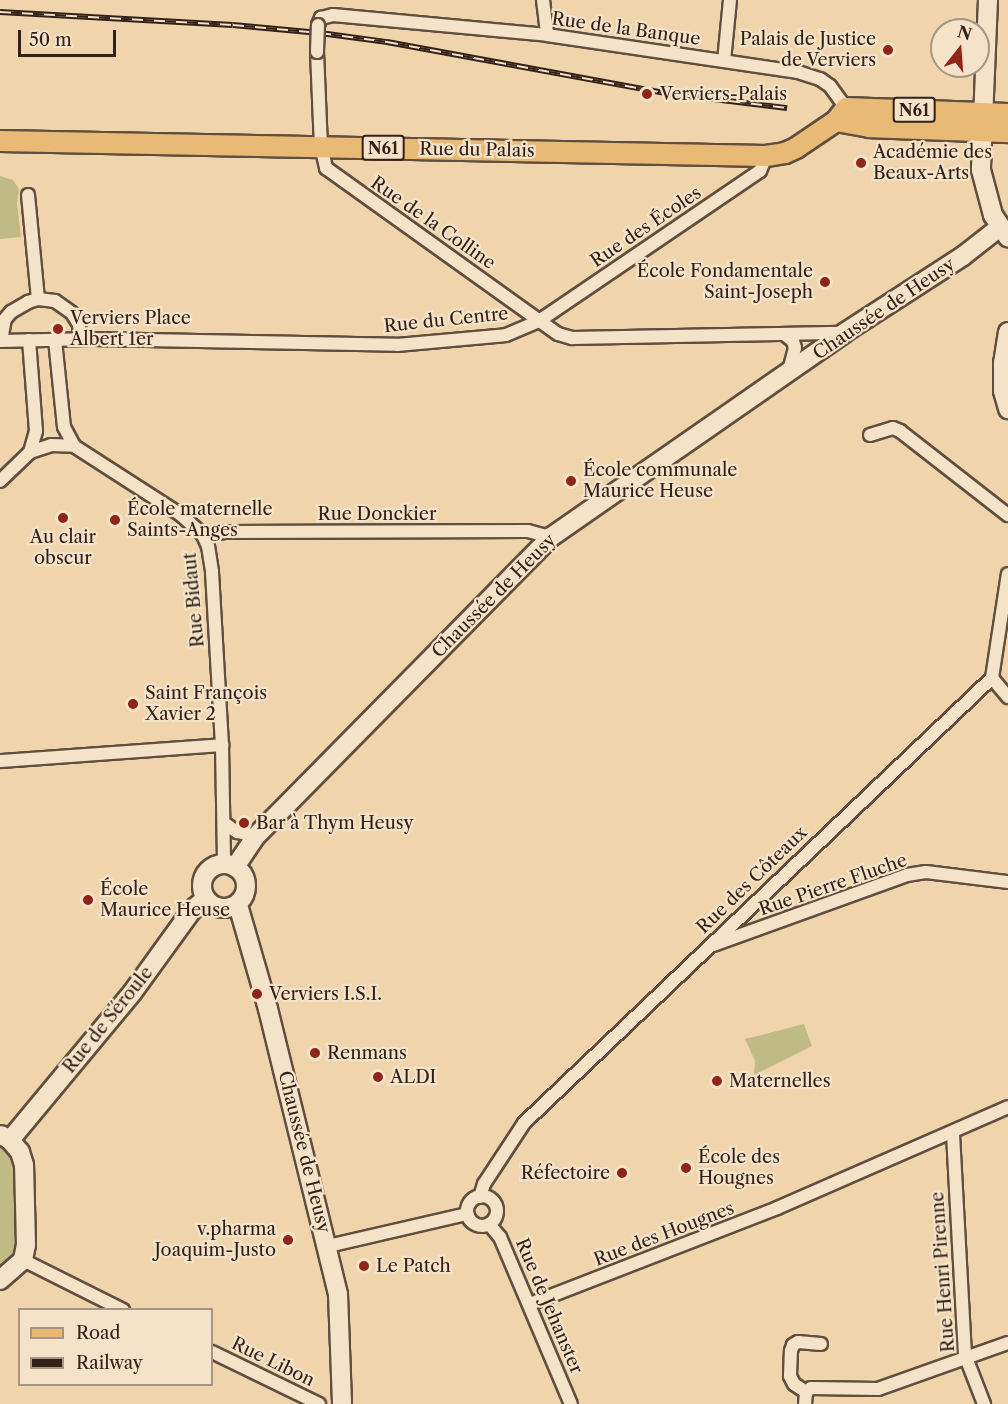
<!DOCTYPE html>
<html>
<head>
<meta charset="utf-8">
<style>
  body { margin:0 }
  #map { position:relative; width:1008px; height:1404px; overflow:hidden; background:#efd4ac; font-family:"Libre Caslon Text",serif }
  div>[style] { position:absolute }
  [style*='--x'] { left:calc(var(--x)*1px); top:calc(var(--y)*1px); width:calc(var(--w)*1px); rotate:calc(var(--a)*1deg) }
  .green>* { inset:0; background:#c0bb84 }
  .roads { filter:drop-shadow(2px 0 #614e3e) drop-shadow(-2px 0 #614e3e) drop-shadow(0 2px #614e3e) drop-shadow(0 -2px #614e3e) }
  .street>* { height:12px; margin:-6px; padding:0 6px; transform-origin:6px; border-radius:6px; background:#f5e3c9 }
  .street>.ring { margin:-6px; padding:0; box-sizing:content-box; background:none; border:12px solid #f5e3c9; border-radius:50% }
  .secondary>* { height:18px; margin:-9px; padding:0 9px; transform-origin:9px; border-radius:9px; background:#f5e3c9 }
  .secondary>.ring { margin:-9px; padding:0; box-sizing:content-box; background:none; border:18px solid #f5e3c9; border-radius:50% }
  .primary>* { height:20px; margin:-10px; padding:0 10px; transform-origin:10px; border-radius:10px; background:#e8ba76 }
  .rail>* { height:6px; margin-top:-3px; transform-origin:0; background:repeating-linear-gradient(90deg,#f5e3c9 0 11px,#322119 0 22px); box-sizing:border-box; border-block:2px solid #322119 }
  .bridges { filter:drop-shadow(2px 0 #614e3e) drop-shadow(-2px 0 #614e3e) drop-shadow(0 2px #614e3e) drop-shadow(0 -2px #614e3e) }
  .street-bridge>* { height:12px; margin:-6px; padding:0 6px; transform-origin:6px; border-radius:6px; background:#f5e3c9 }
  .dots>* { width:16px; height:16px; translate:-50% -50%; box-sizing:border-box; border:3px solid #f5e3c9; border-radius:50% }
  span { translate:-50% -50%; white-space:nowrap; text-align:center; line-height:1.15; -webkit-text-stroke:4.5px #f5e3c9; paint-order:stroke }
  .shield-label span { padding:2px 4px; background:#f5e3c9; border:2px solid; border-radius:4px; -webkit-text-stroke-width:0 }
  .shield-label { font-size:16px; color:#322119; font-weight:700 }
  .street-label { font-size:18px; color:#322119 }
  .poi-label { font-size:18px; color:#322119 }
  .right { translate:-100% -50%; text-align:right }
  .left { translate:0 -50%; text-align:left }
  .legend { position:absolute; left:18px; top:1308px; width:195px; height:78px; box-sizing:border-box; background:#f5e3c9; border:2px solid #a79583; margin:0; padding:8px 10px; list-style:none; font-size:18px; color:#322119 }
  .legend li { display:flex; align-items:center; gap:12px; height:30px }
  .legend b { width:30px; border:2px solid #a79583 }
  .north { position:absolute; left:930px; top:18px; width:60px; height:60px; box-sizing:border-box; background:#f5e3c9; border:2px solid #a79583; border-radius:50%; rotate:17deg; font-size:16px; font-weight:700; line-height:24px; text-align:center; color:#322119 }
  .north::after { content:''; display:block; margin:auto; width:21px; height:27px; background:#8f2418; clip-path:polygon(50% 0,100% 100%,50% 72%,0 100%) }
  .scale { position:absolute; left:18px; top:30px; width:98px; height:27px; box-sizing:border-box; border:3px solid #322119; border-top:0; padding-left:8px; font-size:18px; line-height:21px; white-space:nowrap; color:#322119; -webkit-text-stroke:4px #f5e3c9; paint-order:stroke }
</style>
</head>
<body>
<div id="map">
  <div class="green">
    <div style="clip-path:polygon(0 176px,13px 180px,19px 189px,17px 203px,21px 237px,0 239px)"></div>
    <div style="clip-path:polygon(804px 1024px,812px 1046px,754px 1075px,755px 1061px,745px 1039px)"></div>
    <div style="clip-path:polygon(0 1144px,9px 1150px,17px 1163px,18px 1251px,0 1273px)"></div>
  </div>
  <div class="roads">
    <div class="street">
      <div style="--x:543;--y:0;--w:35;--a:83"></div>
      <div style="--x:318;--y:25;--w:8;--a:-67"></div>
      <div style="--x:321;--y:18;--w:12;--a:-14"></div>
      <div style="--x:333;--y:15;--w:215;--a:5.3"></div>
      <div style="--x:547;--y:35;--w:254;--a:8.4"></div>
      <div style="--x:798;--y:72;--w:23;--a:18"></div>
      <div style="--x:820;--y:79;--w:12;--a:35"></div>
      <div style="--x:830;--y:86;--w:27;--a:54"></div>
      <div style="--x:317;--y:52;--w:94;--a:87.6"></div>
      <div style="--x:321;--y:146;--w:23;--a:77"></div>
      <div style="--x:326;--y:168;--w:285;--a:35.6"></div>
      <div style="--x:558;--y:334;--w:15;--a:16"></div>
      <div style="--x:572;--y:338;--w:271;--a:-1.1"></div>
      <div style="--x:724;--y:61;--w:61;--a:-84.4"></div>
      <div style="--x:28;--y:195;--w:104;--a:84.5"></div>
      <div style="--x:784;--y:334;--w:11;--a:38"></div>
      <div style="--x:793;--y:341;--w:7;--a:74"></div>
      <div style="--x:795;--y:348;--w:23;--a:105"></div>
      <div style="--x:29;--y:340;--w:91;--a:85.6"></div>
      <div style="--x:36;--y:431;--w:22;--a:106"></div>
      <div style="--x:55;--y:340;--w:87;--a:84.1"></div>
      <div style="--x:64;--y:427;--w:21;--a:62"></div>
      <div style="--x:0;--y:341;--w:93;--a:-1.2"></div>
      <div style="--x:93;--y:339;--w:304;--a:1.1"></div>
      <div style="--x:397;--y:345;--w:109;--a:-5.2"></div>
      <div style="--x:506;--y:335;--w:36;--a:-23"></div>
      <div style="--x:539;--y:321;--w:267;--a:-34.2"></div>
      <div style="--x:760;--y:171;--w:16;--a:-68"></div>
      <div style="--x:1;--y:341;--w:22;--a:-80"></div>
      <div style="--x:5;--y:319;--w:9;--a:-49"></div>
      <div style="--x:11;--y:312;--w:20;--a:-30"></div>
      <div style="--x:28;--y:302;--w:10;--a:-17"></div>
      <div style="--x:38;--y:299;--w:17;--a:7"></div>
      <div style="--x:55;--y:301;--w:21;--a:35"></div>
      <div style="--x:72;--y:313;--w:13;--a:58"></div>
      <div style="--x:79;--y:324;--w:15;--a:86"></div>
      <div style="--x:870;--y:435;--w:24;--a:-17"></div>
      <div style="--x:893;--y:428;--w:8;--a:23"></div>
      <div style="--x:900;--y:431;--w:137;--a:37.9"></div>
      <div style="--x:0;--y:481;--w:42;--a:-44"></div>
      <div style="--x:30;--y:452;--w:22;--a:-18"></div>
      <div style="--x:51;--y:445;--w:23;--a:2"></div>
      <div style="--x:74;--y:446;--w:127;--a:32.8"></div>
      <div style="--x:181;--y:515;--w:30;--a:42"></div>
      <div style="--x:203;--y:535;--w:12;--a:66"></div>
      <div style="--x:208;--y:546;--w:26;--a:81"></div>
      <div style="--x:212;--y:572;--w:173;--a:86.7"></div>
      <div style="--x:222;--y:745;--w:119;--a:89"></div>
      <div style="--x:203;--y:535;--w:22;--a:-8"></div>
      <div style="--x:225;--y:532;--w:303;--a:-0.2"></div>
      <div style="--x:528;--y:531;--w:24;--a:15"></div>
      <div style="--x:992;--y:678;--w:25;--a:50"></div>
      <div style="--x:0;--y:761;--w:223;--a:-4.1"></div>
      <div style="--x:224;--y:823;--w:16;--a:35"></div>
      <div style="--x:237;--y:832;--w:19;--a:12"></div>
      <div style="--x:713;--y:945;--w:206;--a:-19.8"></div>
      <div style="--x:907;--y:875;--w:19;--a:-9"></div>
      <div style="--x:926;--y:872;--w:83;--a:7"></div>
      <div style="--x:953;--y:1134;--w:221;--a:86.9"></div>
      <div style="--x:965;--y:1355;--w:53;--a:68.8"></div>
      <div class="ring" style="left:467px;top:1196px;width:18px;height:18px"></div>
      <div style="--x:480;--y:1197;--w:14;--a:-73"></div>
      <div style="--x:484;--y:1184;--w:73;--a:-56.7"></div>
      <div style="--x:524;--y:1123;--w:646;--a:-43.56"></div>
      <div style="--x:992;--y:678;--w:105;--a:-81.3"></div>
      <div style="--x:489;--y:1224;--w:17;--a:50"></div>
      <div style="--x:500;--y:1237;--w:181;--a:67"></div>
      <div style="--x:328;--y:1246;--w:143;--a:-13"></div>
      <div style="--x:23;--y:1260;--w:112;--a:26.6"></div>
      <div style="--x:530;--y:1304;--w:265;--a:-21.2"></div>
      <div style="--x:777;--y:1208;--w:252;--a:-23.6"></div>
      <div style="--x:212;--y:1352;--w:119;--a:25.9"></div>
      <div style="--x:806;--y:1392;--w:14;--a:-146"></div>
      <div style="--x:794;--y:1384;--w:9;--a:-117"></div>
      <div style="--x:790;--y:1376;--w:25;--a:-88"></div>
      <div style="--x:791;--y:1351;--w:6;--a:-72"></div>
      <div style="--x:793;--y:1345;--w:6;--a:-31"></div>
      <div style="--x:798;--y:1342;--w:23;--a:5"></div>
      <div style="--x:805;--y:1404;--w:12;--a:-85"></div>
      <div style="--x:806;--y:1392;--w:6;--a:-39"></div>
      <div style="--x:811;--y:1388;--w:67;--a:0.9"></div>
      <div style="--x:878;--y:1389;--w:138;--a:-19.5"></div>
    </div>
    <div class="secondary">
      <div style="--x:988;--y:0;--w:170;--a:92.4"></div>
      <div style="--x:981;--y:170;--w:47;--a:75.1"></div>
      <div style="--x:993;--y:215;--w:27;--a:56"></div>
      <div style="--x:1008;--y:332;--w:31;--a:99"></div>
      <div style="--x:1003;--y:363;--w:28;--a:90"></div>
      <div style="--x:1003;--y:391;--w:19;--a:74"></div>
      <div class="ring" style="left:202px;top:864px;width:26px;height:26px"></div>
      <div style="--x:235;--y:867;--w:37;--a:-56"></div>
      <div style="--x:256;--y:836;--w:420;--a:-45.4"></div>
      <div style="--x:551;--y:537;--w:357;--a:-34.8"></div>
      <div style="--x:844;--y:333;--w:142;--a:-32.9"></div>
      <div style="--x:963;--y:256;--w:47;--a:-38.1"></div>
      <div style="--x:238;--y:905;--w:108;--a:73.9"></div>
      <div style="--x:268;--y:1009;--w:293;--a:76.2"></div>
      <div style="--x:338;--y:1294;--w:110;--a:87.9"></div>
      <div style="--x:10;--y:1140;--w:191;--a:-50.3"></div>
      <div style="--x:132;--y:993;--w:102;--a:-54.1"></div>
      <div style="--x:192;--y:910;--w:17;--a:-40"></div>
      <div style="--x:0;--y:1280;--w:30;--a:-41"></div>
      <div style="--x:23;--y:1260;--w:15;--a:-79"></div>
      <div style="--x:26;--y:1245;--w:80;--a:-91.4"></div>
      <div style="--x:24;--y:1165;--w:14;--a:-107"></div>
      <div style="--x:20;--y:1152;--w:16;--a:-130"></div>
      <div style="--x:10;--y:1140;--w:10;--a:-151"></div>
    </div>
    <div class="primary">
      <div style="--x:836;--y:121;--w:34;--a:10"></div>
      <div style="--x:869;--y:127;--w:139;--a:2.1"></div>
      <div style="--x:0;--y:141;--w:766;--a:1.12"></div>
      <div style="--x:766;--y:156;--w:19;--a:-9"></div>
      <div style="--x:785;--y:153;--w:12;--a:-24"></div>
      <div style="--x:796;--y:148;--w:48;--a:-34"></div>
      <div style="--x:836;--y:121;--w:16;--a:-52"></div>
      <div style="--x:846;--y:108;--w:162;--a:2.1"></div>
    </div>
  </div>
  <div class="rail">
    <div style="--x:0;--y:12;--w:233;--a:3.2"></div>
    <div style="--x:233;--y:25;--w:87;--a:5.3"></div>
    <div style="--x:320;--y:33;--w:68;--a:7.7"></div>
    <div style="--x:387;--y:42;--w:282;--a:10.4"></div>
    <div style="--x:664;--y:93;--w:124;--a:7"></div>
  </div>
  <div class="bridges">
    <div class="street-bridge">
      <div style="--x:317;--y:52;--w:27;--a:-88"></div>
    </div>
  </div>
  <div class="dots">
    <div style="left:888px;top:50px;background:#8f2418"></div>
    <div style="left:647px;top:94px;background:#8f2418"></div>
    <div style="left:861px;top:163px;background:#8f2418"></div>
    <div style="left:825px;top:282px;background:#8f2418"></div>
    <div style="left:58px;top:329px;background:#8f2418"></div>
    <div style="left:571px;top:481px;background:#8f2418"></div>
    <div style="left:63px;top:518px;background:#8f2418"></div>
    <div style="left:115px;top:520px;background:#8f2418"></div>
    <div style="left:133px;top:704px;background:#8f2418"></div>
    <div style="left:244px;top:823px;background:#8f2418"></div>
    <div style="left:88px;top:900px;background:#8f2418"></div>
    <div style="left:257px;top:994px;background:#8f2418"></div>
    <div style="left:315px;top:1053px;background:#8f2418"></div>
    <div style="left:378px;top:1077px;background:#8f2418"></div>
    <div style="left:717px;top:1081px;background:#8f2418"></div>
    <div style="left:686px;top:1168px;background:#8f2418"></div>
    <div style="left:622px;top:1173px;background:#8f2418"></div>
    <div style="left:288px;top:1240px;background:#8f2418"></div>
    <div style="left:364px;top:1266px;background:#8f2418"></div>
  </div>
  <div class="shield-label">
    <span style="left:914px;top:110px">N61</span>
    <span style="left:383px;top:148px">N61</span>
  </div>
  <div class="street-label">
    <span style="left:626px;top:29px;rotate:8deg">Rue de la Banque</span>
    <span style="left:477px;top:150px;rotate:1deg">Rue du Palais</span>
    <span style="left:433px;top:223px;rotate:35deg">Rue de la Colline</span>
    <span style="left:646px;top:227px;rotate:-34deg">Rue des Écoles</span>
    <span style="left:884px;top:309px;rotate:-34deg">Chaussée de Heusy</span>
    <span style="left:446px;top:320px;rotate:-6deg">Rue du Centre</span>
    <span style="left:377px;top:514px">Rue Donckier</span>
    <span style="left:494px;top:596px;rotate:-45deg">Chaussée de Heusy</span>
    <span style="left:194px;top:600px;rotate:-95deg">Rue Bidaut</span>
    <span style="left:752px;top:880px;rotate:-44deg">Rue des Côteaux</span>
    <span style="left:833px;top:885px;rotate:-19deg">Rue Pierre Fluche</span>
    <span style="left:108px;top:1020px;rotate:-51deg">Rue de Séroule</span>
    <span style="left:304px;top:1152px;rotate:76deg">Chaussée de Heusy</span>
    <span style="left:664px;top:1234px;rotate:-21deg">Rue des Hougnes</span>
    <span style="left:943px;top:1272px;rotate:-94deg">Rue Henri Pirenne</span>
    <span style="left:549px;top:1306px;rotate:67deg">Rue de Jehanster</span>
    <span style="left:273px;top:1362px;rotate:26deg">Rue Libon</span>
  </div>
  <div class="poi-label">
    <span class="right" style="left:876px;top:50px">Palais de Justice<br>de Verviers</span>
    <span class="left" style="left:660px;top:94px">Verviers-Palais</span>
    <span class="left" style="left:873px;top:163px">Académie des<br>Beaux-Arts</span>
    <span class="right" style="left:813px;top:282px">École Fondamentale<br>Saint-Joseph</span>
    <span class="left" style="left:70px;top:329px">Verviers Place<br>Albert 1er</span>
    <span class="left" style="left:583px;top:481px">École communale<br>Maurice Heuse</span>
    <span class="left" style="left:127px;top:520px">École maternelle<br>Saints-Anges</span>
    <span style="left:63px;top:548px">Au clair<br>obscur</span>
    <span class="left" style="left:145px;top:704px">Saint François<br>Xavier 2</span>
    <span class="left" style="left:256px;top:823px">Bar à Thym Heusy</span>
    <span class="left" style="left:100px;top:900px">École<br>Maurice Heuse</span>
    <span class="left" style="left:269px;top:994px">Verviers I.S.I.</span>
    <span class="left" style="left:327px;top:1053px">Renmans</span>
    <span class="left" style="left:390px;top:1077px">ALDI</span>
    <span class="left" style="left:729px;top:1081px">Maternelles</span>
    <span class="left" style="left:698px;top:1168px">École des<br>Hougnes</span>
    <span class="right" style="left:610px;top:1173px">Réfectoire</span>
    <span class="right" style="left:276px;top:1240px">v.pharma<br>Joaquim-Justo</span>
    <span class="left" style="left:376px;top:1266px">Le Patch</span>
  </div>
  <ul class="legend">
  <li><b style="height:8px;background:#e8ba76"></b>Road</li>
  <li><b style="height:8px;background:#322119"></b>Railway</li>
  </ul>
  <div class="north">N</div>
  <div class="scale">50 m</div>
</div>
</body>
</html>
